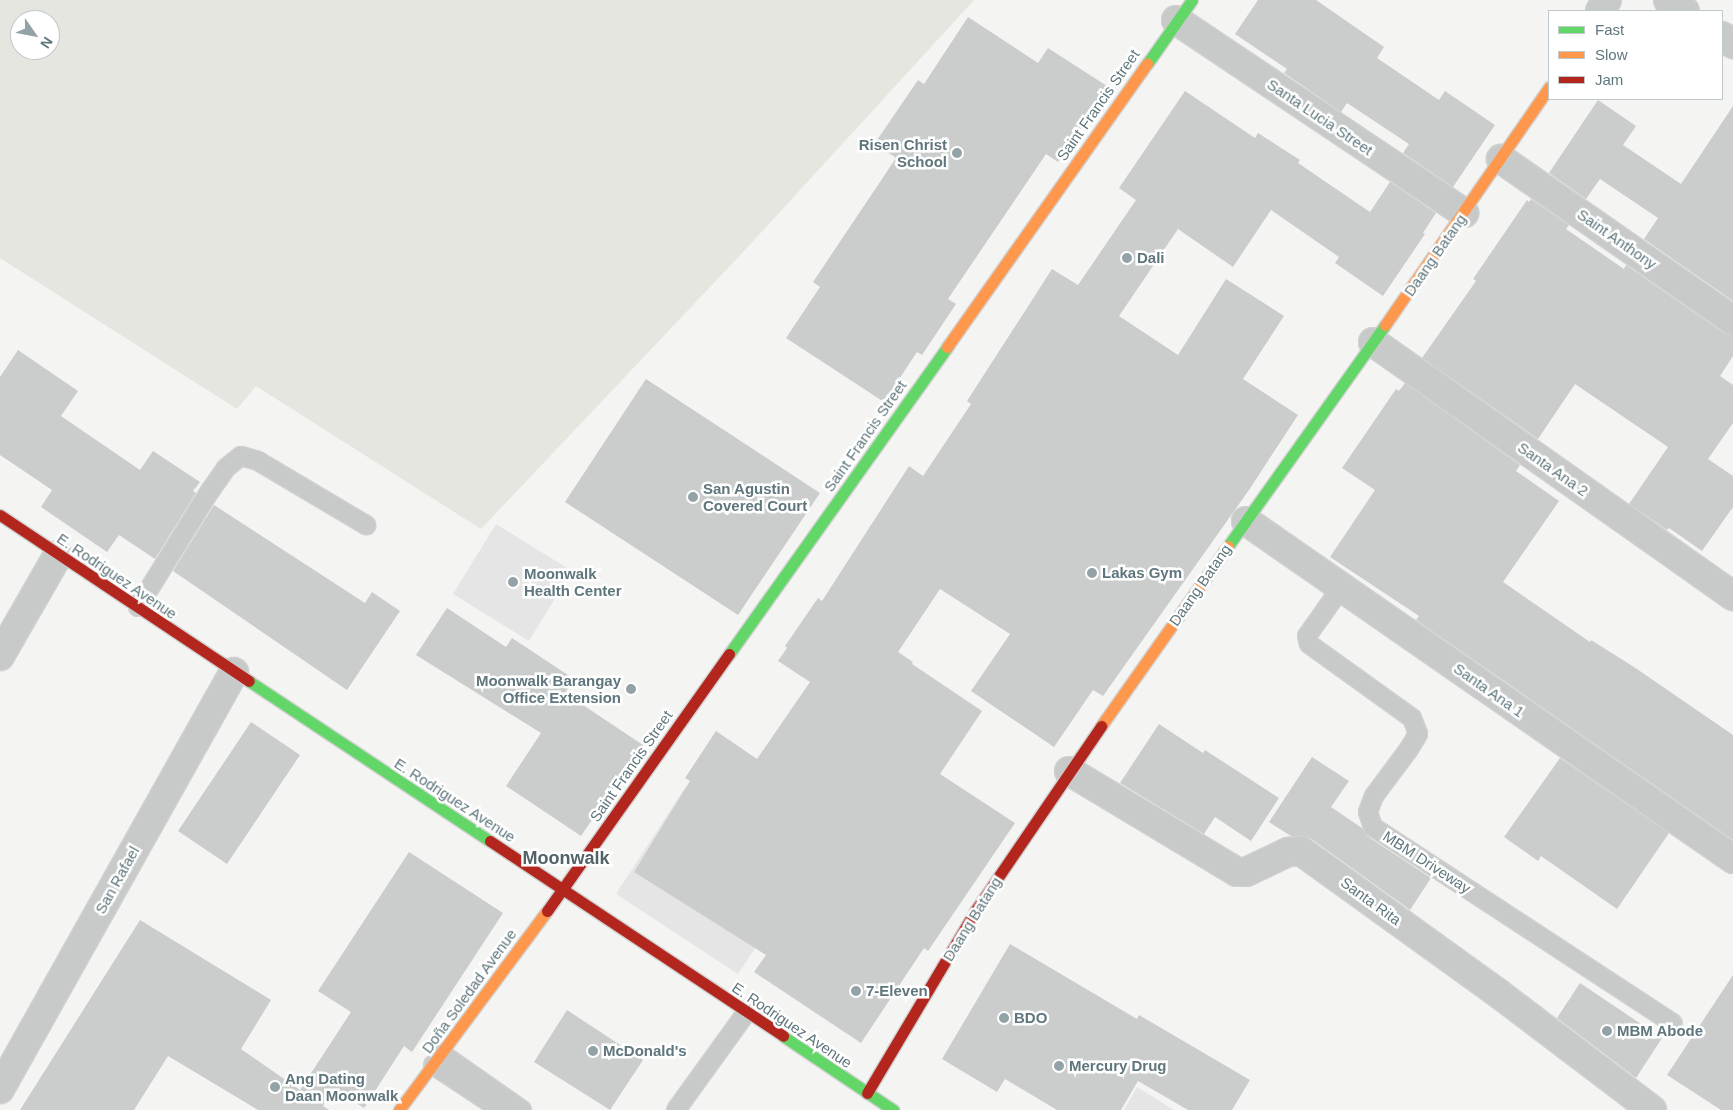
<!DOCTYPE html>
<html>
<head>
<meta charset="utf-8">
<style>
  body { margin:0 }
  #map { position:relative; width:1733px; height:1110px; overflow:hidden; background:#f4f4f2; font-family:Arial,sans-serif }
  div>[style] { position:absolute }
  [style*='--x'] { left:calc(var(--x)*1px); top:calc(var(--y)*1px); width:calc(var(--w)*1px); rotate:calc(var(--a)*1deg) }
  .built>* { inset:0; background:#e4e5e4 }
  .green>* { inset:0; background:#e4e6df }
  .building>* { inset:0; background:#cbcdcd }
  .roads { filter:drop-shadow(1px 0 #cfd1d0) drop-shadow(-1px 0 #cfd1d0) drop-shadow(0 1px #cfd1d0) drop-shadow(0 -1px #cfd1d0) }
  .lane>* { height:18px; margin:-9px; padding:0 9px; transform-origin:9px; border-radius:9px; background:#c8caca }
  .street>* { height:28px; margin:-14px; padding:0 14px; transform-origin:14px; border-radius:14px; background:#c8caca }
  .fast>* { height:11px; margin:-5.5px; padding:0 5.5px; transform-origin:5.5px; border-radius:5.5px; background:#63d668 }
  .slow>* { height:11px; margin:-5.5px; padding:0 5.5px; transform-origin:5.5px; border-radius:5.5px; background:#ff974d }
  .jam>* { height:11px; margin:-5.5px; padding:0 5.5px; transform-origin:5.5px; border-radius:5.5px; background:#b3261e }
  .dots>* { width:14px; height:14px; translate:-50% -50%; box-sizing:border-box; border:2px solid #fff; border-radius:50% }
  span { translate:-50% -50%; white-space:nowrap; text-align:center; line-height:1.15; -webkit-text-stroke:5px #fff; paint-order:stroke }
  .street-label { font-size:15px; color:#5f767d }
  .poi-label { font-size:15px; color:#5f767d; font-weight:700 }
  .right { translate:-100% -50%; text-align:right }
  .left { translate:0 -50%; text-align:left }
  .quarter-label { font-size:18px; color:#526368; font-weight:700 }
  .legend { position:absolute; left:1548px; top:10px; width:175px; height:90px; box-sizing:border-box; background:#fff; border:1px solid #bfc8cb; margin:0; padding:6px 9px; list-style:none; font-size:15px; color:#5f767d }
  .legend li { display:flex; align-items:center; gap:10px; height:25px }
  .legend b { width:25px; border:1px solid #bfc8cb }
  .north { position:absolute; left:10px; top:10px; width:50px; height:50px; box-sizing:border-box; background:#fff; border:1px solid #bfc8cb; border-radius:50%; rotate:123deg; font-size:14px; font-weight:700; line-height:20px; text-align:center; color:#5f767d }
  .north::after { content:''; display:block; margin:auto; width:18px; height:22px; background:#93a2a6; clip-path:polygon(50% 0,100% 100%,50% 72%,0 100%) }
</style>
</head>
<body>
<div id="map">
  <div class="built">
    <div style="clip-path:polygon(496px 524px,572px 571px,529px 641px,453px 594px)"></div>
    <div style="clip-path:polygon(686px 786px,809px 867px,738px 974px,616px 894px)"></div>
    <div style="clip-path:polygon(1137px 1087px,1174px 1110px,1124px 1110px)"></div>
  </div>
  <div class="green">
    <div style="clip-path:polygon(evenodd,0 0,974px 0,745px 250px,481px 529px,256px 386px,237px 409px,0 258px,0 0,20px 20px,50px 20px,50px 50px,20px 50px,20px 20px)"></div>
  </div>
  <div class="building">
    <div style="clip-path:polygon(1258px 0,1316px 0,1384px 47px,1377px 58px,1439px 100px,1445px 91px,1495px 125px,1453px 187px,1403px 153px,1409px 144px,1347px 103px,1341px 112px,1284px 73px,1287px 69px,1235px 34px)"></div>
    <div style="clip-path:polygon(968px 17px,1038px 63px,1048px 48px,1110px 88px,1058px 162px,1046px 154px,948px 299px,956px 304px,922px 355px,917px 352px,884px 402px,786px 338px,820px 287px,813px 282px,896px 158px,875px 143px,918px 80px,924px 84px)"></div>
    <div style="clip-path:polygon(1185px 91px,1255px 138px,1258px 133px,1300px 160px,1298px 163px,1370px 212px,1390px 182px,1436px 213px,1423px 233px,1425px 234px,1383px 296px,1335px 263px,1339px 257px,1271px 210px,1233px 267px,1178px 229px,1119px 316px,1178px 355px,1226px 279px,1284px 316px,1243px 379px,1298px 415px,1249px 490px,1103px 696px,1093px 690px,1054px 747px,971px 691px,1010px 634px,940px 589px,898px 652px,913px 662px,912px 664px,982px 711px,940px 774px,1015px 823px,928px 951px,924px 948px,861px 1043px,754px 972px,766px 955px,634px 872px,690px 781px,685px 778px,716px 731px,757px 759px,810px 682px,778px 661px,787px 648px,785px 646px,818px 598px,822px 601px,909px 466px,923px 476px,971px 404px,967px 401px,1052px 269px,1078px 285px,1136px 200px,1119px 188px)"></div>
    <div style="clip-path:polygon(1598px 100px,1636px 126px,1623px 145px,1681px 184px,1733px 106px,1733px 301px,1644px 239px,1658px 218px,1600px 179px,1586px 199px,1549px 173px)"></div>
    <div style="clip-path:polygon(1531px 199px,1569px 225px,1566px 229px,1624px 269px,1626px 265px,1724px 333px,1733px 335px,1733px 356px,1720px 376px,1733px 385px,1733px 423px,1708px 459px,1733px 476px,1733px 507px,1702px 551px,1669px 528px,1667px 530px,1629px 504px,1668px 447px,1575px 384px,1538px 439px,1422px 358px,1476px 281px,1473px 279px,1527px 200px,1529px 202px)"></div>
    <div style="clip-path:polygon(18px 350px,78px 391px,61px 416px,140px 470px,153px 451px,200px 482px,193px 491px,196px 493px,155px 559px,119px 535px,107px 552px,41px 507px,52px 490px,0 455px,0 377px)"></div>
    <div style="clip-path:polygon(646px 379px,820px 493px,738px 615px,565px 502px)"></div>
    <div style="clip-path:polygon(1405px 383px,1520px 465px,1516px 471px,1559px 501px,1503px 582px,1590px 642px,1591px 640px,1634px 667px,1733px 735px,1733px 840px,1416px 620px,1419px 616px,1330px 557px,1375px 490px,1342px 468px,1396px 389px,1399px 391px)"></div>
    <div style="clip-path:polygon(214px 505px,365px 603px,372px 592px,400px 611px,347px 690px,173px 571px)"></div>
    <div style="clip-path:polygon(447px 608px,506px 647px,512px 638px,574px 679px,565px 693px,643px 745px,581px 836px,506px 786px,541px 733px,416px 655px)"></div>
    <div style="clip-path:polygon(251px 722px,300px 755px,227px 864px,178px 831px)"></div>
    <div style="clip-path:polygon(1159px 724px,1203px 753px,1205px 750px,1279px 798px,1251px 841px,1215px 817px,1204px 834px,1120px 783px)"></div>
    <div style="clip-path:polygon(1312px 757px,1349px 781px,1331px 807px,1362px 828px,1367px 836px,1431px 878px,1410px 910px,1310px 838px,1291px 836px,1269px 822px)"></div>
    <div style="clip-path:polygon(1560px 758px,1669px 833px,1617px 909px,1541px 856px,1538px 861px,1504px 837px)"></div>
    <div style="clip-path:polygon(409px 852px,503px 913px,412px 1052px,404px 1046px,364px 1108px,335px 1089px,323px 1106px,329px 1110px,258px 1110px,168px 1056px,134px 1110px,20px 1110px,140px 920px,271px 1000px,241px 1049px,300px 1090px,351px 1012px,318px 991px)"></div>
    <div style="clip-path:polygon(1010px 944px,1137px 1019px,1139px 1015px,1250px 1080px,1232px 1110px,1188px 1110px,1138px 1081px,1121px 1110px,1057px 1110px,1005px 1079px,997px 1092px,942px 1059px)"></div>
    <div style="clip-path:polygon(1733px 975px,1733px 1110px,1721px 1110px,1667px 1075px)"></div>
    <div style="clip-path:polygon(1580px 983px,1662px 1038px,1636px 1078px,1557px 1018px)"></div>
    <div style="clip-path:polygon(567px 1010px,643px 1060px,610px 1110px,534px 1062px)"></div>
  </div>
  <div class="roads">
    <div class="lane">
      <div style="--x:1341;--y:588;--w:59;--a:125.3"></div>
      <div style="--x:1307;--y:636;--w:8;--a:76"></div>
      <div style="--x:1309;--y:644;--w:127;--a:35.7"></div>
      <div style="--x:1412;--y:718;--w:17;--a:69"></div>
      <div style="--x:1418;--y:734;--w:17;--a:121"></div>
      <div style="--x:1409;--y:749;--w:59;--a:126.7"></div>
      <div style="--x:1374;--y:796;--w:17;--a:111"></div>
      <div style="--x:1368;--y:812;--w:16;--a:72"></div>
      <div style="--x:1373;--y:827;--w:358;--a:33.2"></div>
      <div style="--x:138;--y:607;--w:137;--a:-58.2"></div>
      <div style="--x:210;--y:491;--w:28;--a:-55"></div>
      <div style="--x:226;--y:468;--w:19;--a:-39"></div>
      <div style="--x:241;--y:456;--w:18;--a:16"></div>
      <div style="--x:258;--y:461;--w:126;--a:30.7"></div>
      <div style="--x:441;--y:1053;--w:99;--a:35.1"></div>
      <div style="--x:433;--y:1065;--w:82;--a:33.5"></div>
      <div style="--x:676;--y:1110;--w:120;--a:-54.2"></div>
    </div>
    <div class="street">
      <div style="--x:1668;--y:0;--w:20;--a:33"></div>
      <div style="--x:1600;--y:11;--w:13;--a:-58"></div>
      <div style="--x:1176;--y:20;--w:347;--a:33.8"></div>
      <div style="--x:1722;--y:36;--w:14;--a:36"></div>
      <div style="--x:1501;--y:159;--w:282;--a:34.8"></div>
      <div style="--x:1373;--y:342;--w:441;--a:35.2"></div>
      <div style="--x:1246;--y:521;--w:593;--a:34.76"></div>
      <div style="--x:0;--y:656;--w:116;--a:-60.1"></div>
      <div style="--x:1069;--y:771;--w:196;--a:31"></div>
      <div style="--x:1237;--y:872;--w:9;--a:0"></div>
      <div style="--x:1246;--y:872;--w:47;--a:-25.5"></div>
      <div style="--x:1288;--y:852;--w:13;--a:-4"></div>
      <div style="--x:1301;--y:851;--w:243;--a:35.8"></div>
      <div style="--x:1498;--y:993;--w:193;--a:37.2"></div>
      <div style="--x:0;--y:1089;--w:478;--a:-60.7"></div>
    </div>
    <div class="fast">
      <div style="--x:1147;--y:64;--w:78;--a:-54.9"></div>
      <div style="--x:1228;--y:546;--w:271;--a:-54.6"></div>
      <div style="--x:729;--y:654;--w:377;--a:-54.6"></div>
      <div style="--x:249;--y:681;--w:289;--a:33.6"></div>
      <div style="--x:783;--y:1036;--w:133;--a:33.9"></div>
    </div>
    <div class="slow">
      <div style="--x:1385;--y:325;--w:289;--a:-55.4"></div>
      <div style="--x:947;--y:347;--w:347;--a:-54.8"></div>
      <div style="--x:1101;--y:726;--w:220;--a:-54.8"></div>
      <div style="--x:399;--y:1110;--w:248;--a:-53.4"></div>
    </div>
    <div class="jam">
      <div style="--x:0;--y:515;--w:299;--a:33.7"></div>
      <div style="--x:490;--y:841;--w:352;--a:33.6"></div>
      <div style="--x:547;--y:911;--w:315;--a:-54.7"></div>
      <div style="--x:867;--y:1093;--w:212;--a:-59.3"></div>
      <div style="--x:975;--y:911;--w:224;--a:-55.7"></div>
    </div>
  </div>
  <div class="dots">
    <div style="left:957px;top:153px;background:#93a2a6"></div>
    <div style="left:1127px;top:258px;background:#93a2a6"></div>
    <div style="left:693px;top:497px;background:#93a2a6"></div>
    <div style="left:1092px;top:573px;background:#93a2a6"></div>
    <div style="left:513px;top:582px;background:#93a2a6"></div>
    <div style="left:631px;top:689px;background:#93a2a6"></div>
    <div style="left:856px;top:991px;background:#93a2a6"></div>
    <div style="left:1004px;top:1018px;background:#93a2a6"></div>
    <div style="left:1607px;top:1031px;background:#93a2a6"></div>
    <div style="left:593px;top:1051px;background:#93a2a6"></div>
    <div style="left:1059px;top:1066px;background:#93a2a6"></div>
    <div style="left:275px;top:1087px;background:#93a2a6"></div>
  </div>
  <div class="street-label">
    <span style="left:1098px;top:105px;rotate:-55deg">Saint Francis Street</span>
    <span style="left:1320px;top:117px;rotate:34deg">Santa Lucia Street</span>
    <span style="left:1617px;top:239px;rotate:35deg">Saint Anthony</span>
    <span style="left:1435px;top:255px;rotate:-55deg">Daang Batang</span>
    <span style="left:865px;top:436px;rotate:-55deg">Saint Francis Street</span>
    <span style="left:1553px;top:469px;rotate:35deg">Santa Ana 2</span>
    <span style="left:117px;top:576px;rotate:34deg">E. Rodriguez Avenue</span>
    <span style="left:1200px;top:585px;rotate:-55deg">Daang Batang</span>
    <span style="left:1489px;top:690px;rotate:35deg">Santa Ana 1</span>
    <span style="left:631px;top:766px;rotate:-55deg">Saint Francis Street</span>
    <span style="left:455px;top:800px;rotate:33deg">E. Rodriguez Avenue</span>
    <span style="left:1427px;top:862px;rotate:33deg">MBM Driveway</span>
    <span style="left:117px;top:880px;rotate:-61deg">San Rafael</span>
    <span style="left:1371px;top:901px;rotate:36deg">Santa Rita</span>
    <span style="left:972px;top:919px;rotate:-58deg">Daang Batang</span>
    <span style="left:469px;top:991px;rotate:-54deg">Doña Soledad Avenue</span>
    <span style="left:792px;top:1025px;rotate:34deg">E. Rodriguez Avenue</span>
  </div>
  <div class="poi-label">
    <span class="right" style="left:947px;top:153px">Risen Christ<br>School</span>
    <span class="left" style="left:1137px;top:258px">Dali</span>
    <span class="left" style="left:703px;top:497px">San Agustin<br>Covered Court</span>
    <span class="left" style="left:524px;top:582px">Moonwalk<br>Health Center</span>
    <span class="left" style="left:1102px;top:573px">Lakas Gym</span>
    <span class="right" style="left:621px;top:689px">Moonwalk Barangay<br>Office Extension</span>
    <span class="left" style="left:866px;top:991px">7-Eleven</span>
    <span class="left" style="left:1014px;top:1018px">BDO</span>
    <span class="left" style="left:1617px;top:1031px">MBM Abode</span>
    <span class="left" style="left:603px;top:1051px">McDonald's</span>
    <span class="left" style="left:1069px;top:1066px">Mercury Drug</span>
    <span class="left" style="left:285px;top:1087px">Ang Dating<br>Daan Moonwalk</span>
  </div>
  <div class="quarter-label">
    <span style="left:566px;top:858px">Moonwalk</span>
  </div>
  <ul class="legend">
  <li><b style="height:6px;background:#63d668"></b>Fast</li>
  <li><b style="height:6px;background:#ff974d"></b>Slow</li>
  <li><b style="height:6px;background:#b3261e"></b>Jam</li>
  </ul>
  <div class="north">N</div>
</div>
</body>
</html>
